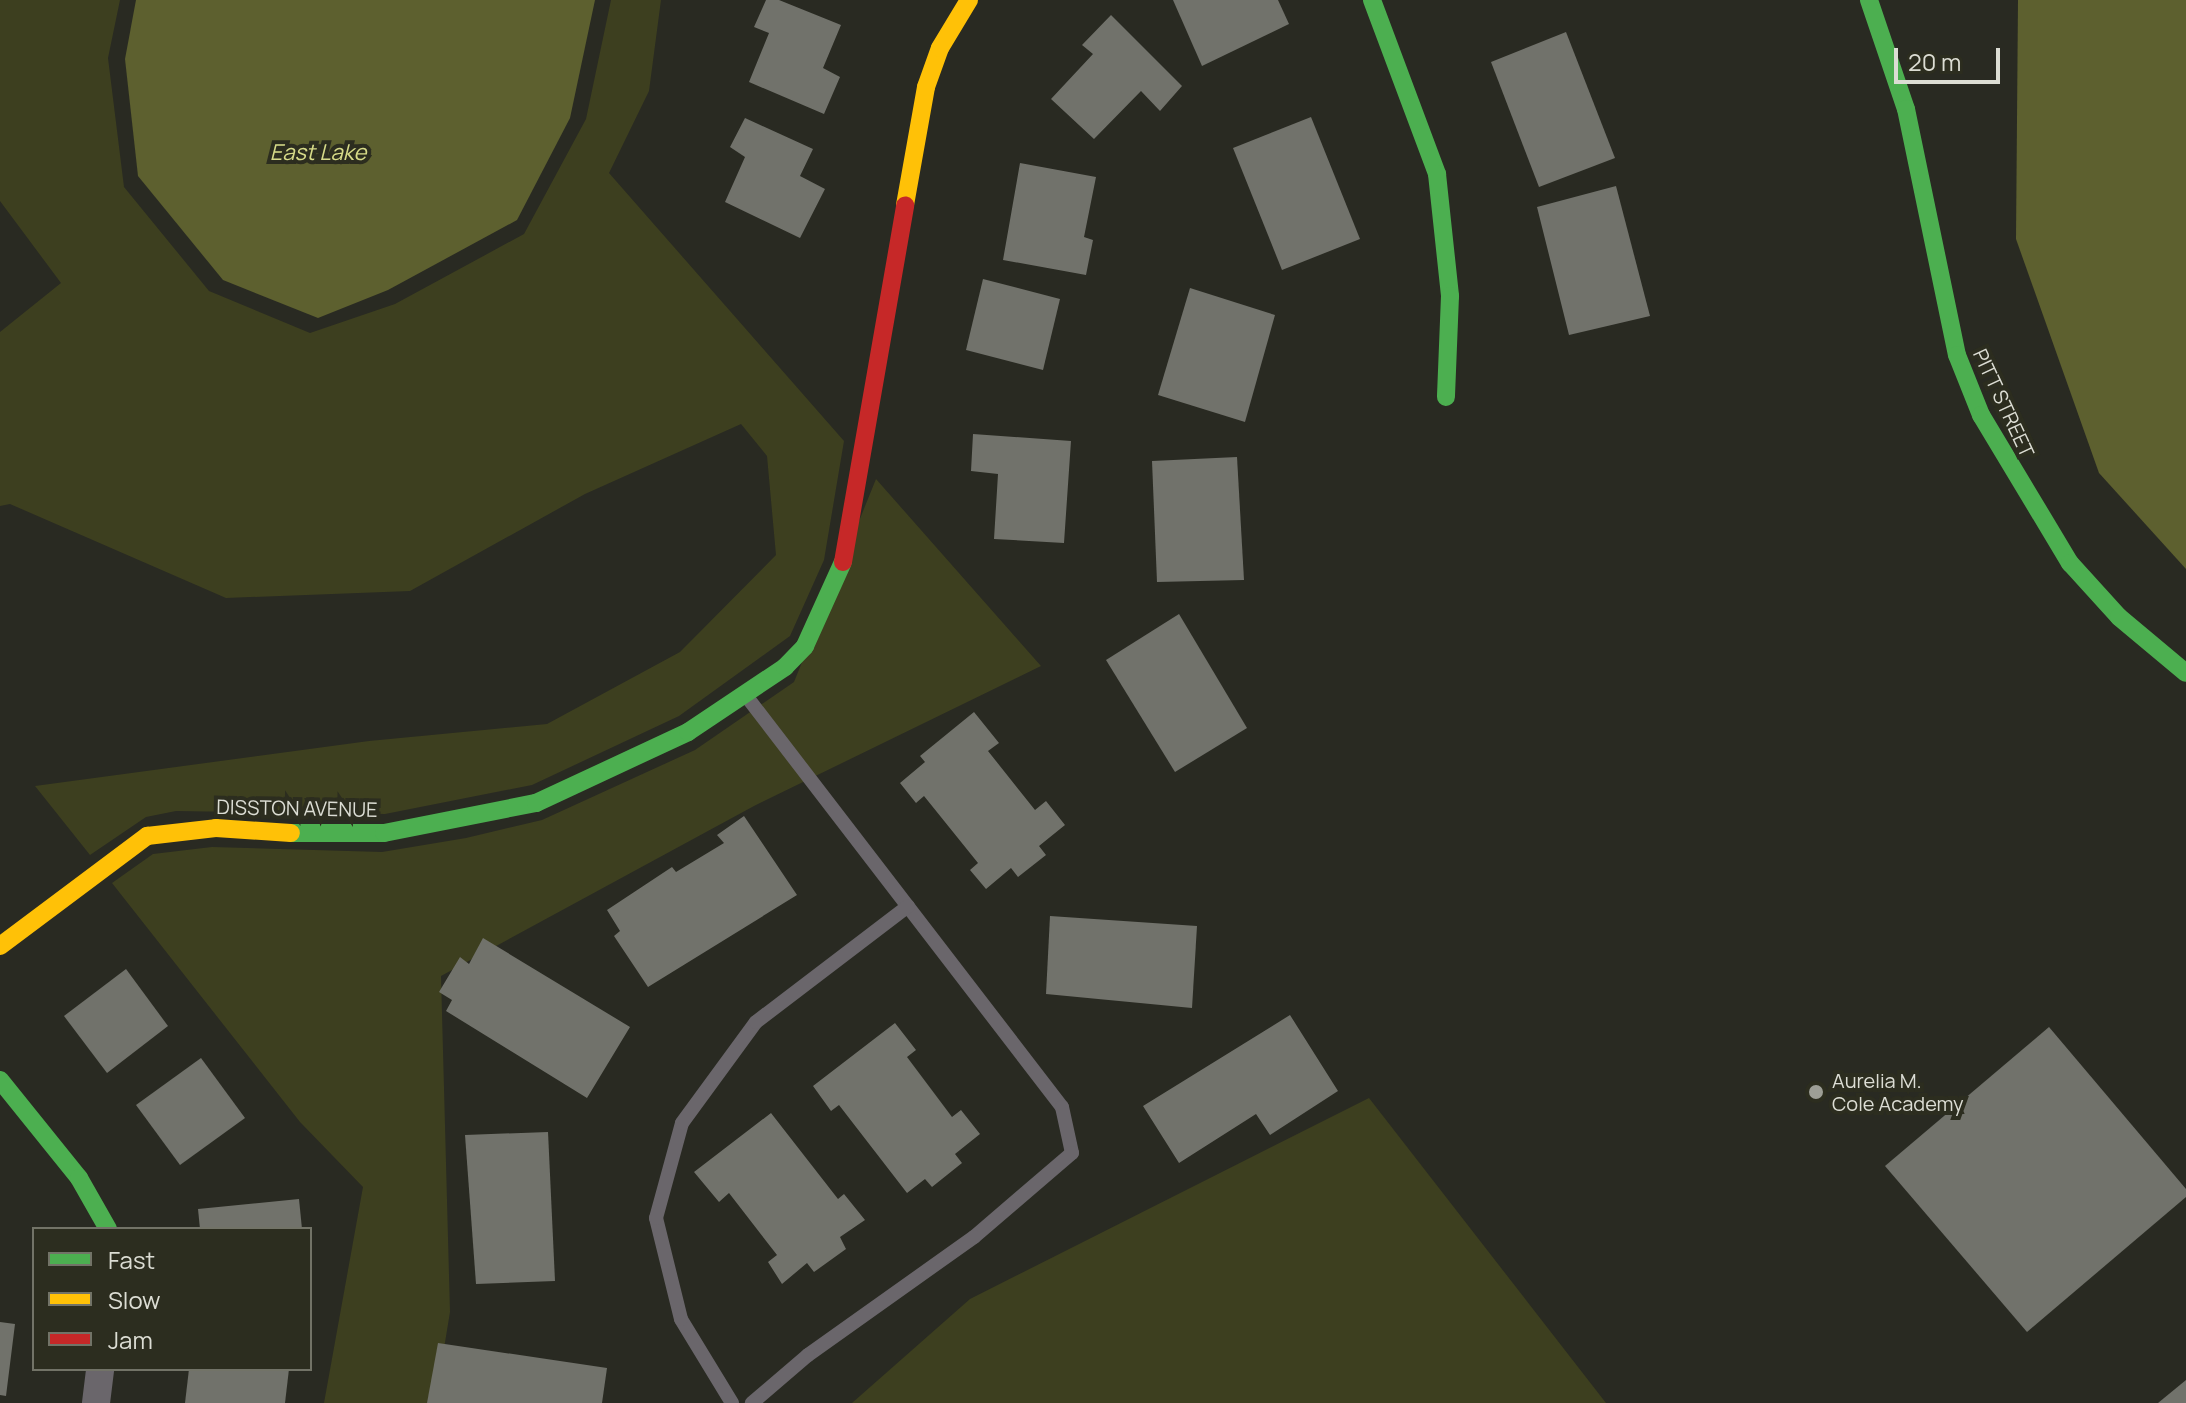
<!DOCTYPE html>
<html>
<head>
<meta charset="utf-8">
<style>
  body { margin:0 }
  #map { position:relative; width:2186px; height:1403px; overflow:hidden; background:#292a22; font-family:Manrope,sans-serif }
  div>[style] { position:absolute }
  [style*='--x'] { left:calc(var(--x)*1px); top:calc(var(--y)*1px); width:calc(var(--w)*1px); rotate:calc(var(--a)*1deg) }
  .green>* { inset:0; background:#3d3f1f }
  .water>* { inset:0; background:#5d602f }
  .building>* { inset:0; background:#71726b }
  .lane>* { height:14px; margin:-7px; padding:0 7px; transform-origin:7px; border-radius:7px; background:#6a666b }
  .street>* { height:28px; margin:-14px; padding:0 14px; transform-origin:14px; border-radius:14px; background:#6a666b }
  .fast>* { height:18px; margin:-9px; padding:0 9px; transform-origin:9px; border-radius:9px; background:#4caf50 }
  .slow>* { height:18px; margin:-9px; padding:0 9px; transform-origin:9px; border-radius:9px; background:#ffc107 }
  .jam>* { height:18px; margin:-9px; padding:0 9px; transform-origin:9px; border-radius:9px; background:#c62828 }
  .dots>* { width:22px; height:22px; translate:-50% -50%; box-sizing:border-box; border:4px solid #2c2d1f; border-radius:50% }
  span { translate:-50% -50%; white-space:nowrap; text-align:center; line-height:1.15; -webkit-text-stroke:8px #2c2d1f; paint-order:stroke }
  .street-label { font-size:20px; color:#dcddd4 }
  .poi-label { font-size:20px; color:#dcddd4 }
  .left { translate:0 -50%; text-align:left }
  .water-label { font-size:22px; color:#d6da88; font-style:italic }
  .legend { position:absolute; left:32px; top:1227px; width:280px; height:144px; box-sizing:border-box; background:#2c2d1f; border:2px solid #727367; margin:0; padding:10px 14px; list-style:none; font-size:24px; color:#dcddd4 }
  .legend li { display:flex; align-items:center; gap:16px; height:40px }
  .legend b { width:40px; border:2px solid #727367 }
  .scale { position:absolute; left:1894px; top:48px; width:106px; height:36px; box-sizing:border-box; border:4px solid #dcddd4; border-top:0; padding-left:10px; font-size:24px; line-height:28px; white-space:nowrap; color:#dcddd4; -webkit-text-stroke:6px #2c2d1f; paint-order:stroke }
</style>
</head>
<body>
<div id="map">
  <div class="green">
    <div style="clip-path:polygon(0 0,120px 0,108px 58px,124px 187px,209px 291px,310px 333px,395px 304px,524px 234px,586px 119px,611px 0,661px 0,649px 91px,609px 173px,844px 441px,824px 560px,790px 636px,679px 716px,532px 785px,385px 814px,176px 811px,146px 817px,90px 855px,35px 786px,369px 741px,547px 724px,680px 652px,776px 555px,767px 456px,741px 424px,585px 494px,410px 591px,226px 598px,10px 504px,0 506px,0 332px,61px 283px,0 201px)"></div>
    <div style="clip-path:polygon(876px 479px,1041px 666px,754px 806px,441px 976px,450px 1312px,435px 1403px,324px 1403px,363px 1187px,300px 1122px,112px 883px,153px 854px,212px 847px,382px 852px,466px 838px,542px 820px,695px 750px,794px 682px)"></div>
    <div style="clip-path:polygon(1369px 1098px,1606px 1403px,852px 1403px,970px 1299px)"></div>
  </div>
  <div class="water">
    <div style="clip-path:polygon(136px 0,595px 0,570px 118px,517px 220px,388px 290px,318px 318px,223px 280px,138px 176px,125px 59px)"></div>
    <div style="clip-path:polygon(2018px 0,2186px 0,2186px 569px,2099px 473px,2016px 239px)"></div>
  </div>
  <div class="building">
    <div style="clip-path:polygon(766px 0,779px 0,841px 25px,823px 68px,840px 77px,824px 114px,749px 82px,769px 33px,754px 27px)"></div>
    <div style="clip-path:polygon(1173px 0,1278px 0,1289px 24px,1202px 66px)"></div>
    <div style="clip-path:polygon(1111px 15px,1182px 86px,1160px 111px,1141px 91px,1094px 139px,1051px 99px,1093px 54px,1082px 45px)"></div>
    <div style="clip-path:polygon(1566px 32px,1615px 158px,1539px 187px,1491px 62px)"></div>
    <div style="clip-path:polygon(1311px 117px,1360px 239px,1282px 270px,1233px 148px)"></div>
    <div style="clip-path:polygon(745px 118px,813px 149px,800px 176px,825px 189px,800px 238px,725px 202px,745px 157px,730px 147px)"></div>
    <div style="clip-path:polygon(1020px 163px,1096px 177px,1084px 237px,1093px 240px,1086px 275px,1003px 260px)"></div>
    <div style="clip-path:polygon(1616px 186px,1650px 316px,1569px 335px,1537px 207px)"></div>
    <div style="clip-path:polygon(983px 279px,1060px 299px,1043px 370px,966px 350px)"></div>
    <div style="clip-path:polygon(1190px 288px,1275px 315px,1245px 422px,1158px 395px)"></div>
    <div style="clip-path:polygon(973px 434px,1071px 441px,1064px 543px,994px 539px,998px 474px,971px 471px)"></div>
    <div style="clip-path:polygon(1237px 457px,1244px 580px,1157px 582px,1152px 461px)"></div>
    <div style="clip-path:polygon(1179px 614px,1247px 728px,1175px 772px,1106px 660px)"></div>
    <div style="clip-path:polygon(974px 712px,999px 743px,988px 751px,1035px 810px,1046px 801px,1065px 825px,1039px 846px,1046px 855px,1018px 877px,1011px 868px,986px 889px,970px 870px,978px 863px,924px 796px,916px 803px,900px 783px,925px 762px,920px 756px)"></div>
    <div style="clip-path:polygon(744px 816px,797px 895px,648px 987px,614px 936px,620px 931px,607px 910px,672px 867px,676px 872px,724px 843px,717px 835px)"></div>
    <div style="clip-path:polygon(1050px 916px,1197px 926px,1192px 1008px,1046px 994px)"></div>
    <div style="clip-path:polygon(483px 938px,630px 1027px,587px 1098px,446px 1011px,452px 1000px,439px 992px,460px 957px,469px 964px)"></div>
    <div style="clip-path:polygon(126px 969px,168px 1026px,107px 1073px,64px 1016px)"></div>
    <div style="clip-path:polygon(1290px 1015px,1338px 1091px,1270px 1135px,1256px 1114px,1179px 1163px,1143px 1106px)"></div>
    <div style="clip-path:polygon(895px 1023px,916px 1050px,907px 1057px,952px 1117px,961px 1110px,980px 1134px,955px 1154px,962px 1163px,932px 1187px,925px 1179px,907px 1193px,839px 1105px,831px 1111px,813px 1086px)"></div>
    <div style="clip-path:polygon(2049px 1027px,2186px 1189px,2186px 1197px,2027px 1332px,1885px 1166px)"></div>
    <div style="clip-path:polygon(201px 1058px,245px 1118px,180px 1165px,136px 1105px)"></div>
    <div style="clip-path:polygon(771px 1113px,838px 1199px,844px 1194px,865px 1220px,840px 1237px,846px 1249px,814px 1272px,807px 1263px,782px 1284px,768px 1262px,777px 1255px,729px 1193px,719px 1202px,694px 1172px)"></div>
    <div style="clip-path:polygon(548px 1132px,555px 1281px,476px 1284px,465px 1135px)"></div>
    <div style="clip-path:polygon(299px 1199px,302px 1229px,200px 1229px,198px 1209px)"></div>
    <div style="clip-path:polygon(0 1322px,15px 1324px,6px 1396px,0 1395px)"></div>
    <div style="clip-path:polygon(438px 1343px,607px 1368px,602px 1403px,427px 1403px)"></div>
    <div style="clip-path:polygon(189px 1369px,289px 1369px,285px 1403px,185px 1403px)"></div>
    <div style="clip-path:polygon(2186px 1380px,2186px 1403px,2158px 1403px)"></div>
  </div>
  <div class="lane">
    <div style="--x:747;--y:697;--w:517;--a:52.47"></div>
    <div style="--x:1062;--y:1107;--w:47;--a:77.7"></div>
    <div style="--x:1072;--y:1153;--w:129;--a:139.4"></div>
    <div style="--x:974;--y:1237;--w:204;--a:144.6"></div>
    <div style="--x:808;--y:1355;--w:74;--a:139.4"></div>
    <div style="--x:732;--y:1403;--w:98;--a:-121.3"></div>
    <div style="--x:681;--y:1319;--w:104;--a:-103.9"></div>
    <div style="--x:656;--y:1218;--w:98;--a:-74.7"></div>
    <div style="--x:682;--y:1123;--w:125;--a:-53.8"></div>
    <div style="--x:756;--y:1022;--w:191;--a:-37.3"></div>
  </div>
  <div class="street">
    <div style="--x:96;--y:1403;--w:34;--a:-83"></div>
  </div>
  <div class="fast">
    <div style="--x:1372;--y:0;--w:186;--a:69.5"></div>
    <div style="--x:1437;--y:174;--w:123;--a:83.9"></div>
    <div style="--x:1450;--y:296;--w:101;--a:92.3"></div>
    <div style="--x:1869;--y:0;--w:115;--a:71.3"></div>
    <div style="--x:1906;--y:109;--w:251;--a:78.3"></div>
    <div style="--x:1957;--y:355;--w:65;--a:68.2"></div>
    <div style="--x:1981;--y:415;--w:173;--a:59"></div>
    <div style="--x:2070;--y:563;--w:73;--a:47.8"></div>
    <div style="--x:2119;--y:617;--w:87;--a:39.9"></div>
    <div style="--x:291;--y:833;--w:93;--a:0"></div>
    <div style="--x:384;--y:833;--w:155;--a:-11.2"></div>
    <div style="--x:536;--y:803;--w:168;--a:-25"></div>
    <div style="--x:688;--y:732;--w:117;--a:-33.8"></div>
    <div style="--x:785;--y:667;--w:29;--a:-46"></div>
    <div style="--x:805;--y:646;--w:92;--a:-65.7"></div>
    <div style="--x:0;--y:1080;--w:126;--a:51.1"></div>
    <div style="--x:79;--y:1178;--w:59;--a:60.4"></div>
  </div>
  <div class="slow">
    <div style="--x:905;--y:205;--w:120;--a:-79.9"></div>
    <div style="--x:926;--y:87;--w:41;--a:-70.3"></div>
    <div style="--x:940;--y:48;--w:56;--a:-58.9"></div>
    <div style="--x:0;--y:946;--w:184;--a:-36.8"></div>
    <div style="--x:147;--y:836;--w:69;--a:-6.6"></div>
    <div style="--x:216;--y:828;--w:75;--a:3.8"></div>
  </div>
  <div class="jam">
    <div style="--x:843;--y:562;--w:362;--a:-80.1"></div>
  </div>
  <div class="dots">
    <div style="left:1816px;top:1092px;background:#9d9e96"></div>
  </div>
  <div class="street-label">
    <span style="left:2004px;top:403px;rotate:65deg">PITT STREET</span>
    <span style="left:297px;top:808px;rotate:1deg">DISSTON AVENUE</span>
  </div>
  <div class="poi-label">
    <span class="left" style="left:1832px;top:1092px">Aurelia M.<br>Cole Academy</span>
  </div>
  <div class="water-label">
    <span style="left:318px;top:153px">East Lake</span>
  </div>
  <ul class="legend">
  <li><b style="height:10px;background:#4caf50"></b>Fast</li>
  <li><b style="height:10px;background:#ffc107"></b>Slow</li>
  <li><b style="height:10px;background:#c62828"></b>Jam</li>
  </ul>
  <div class="scale">20 m</div>
</div>
</body>
</html>
